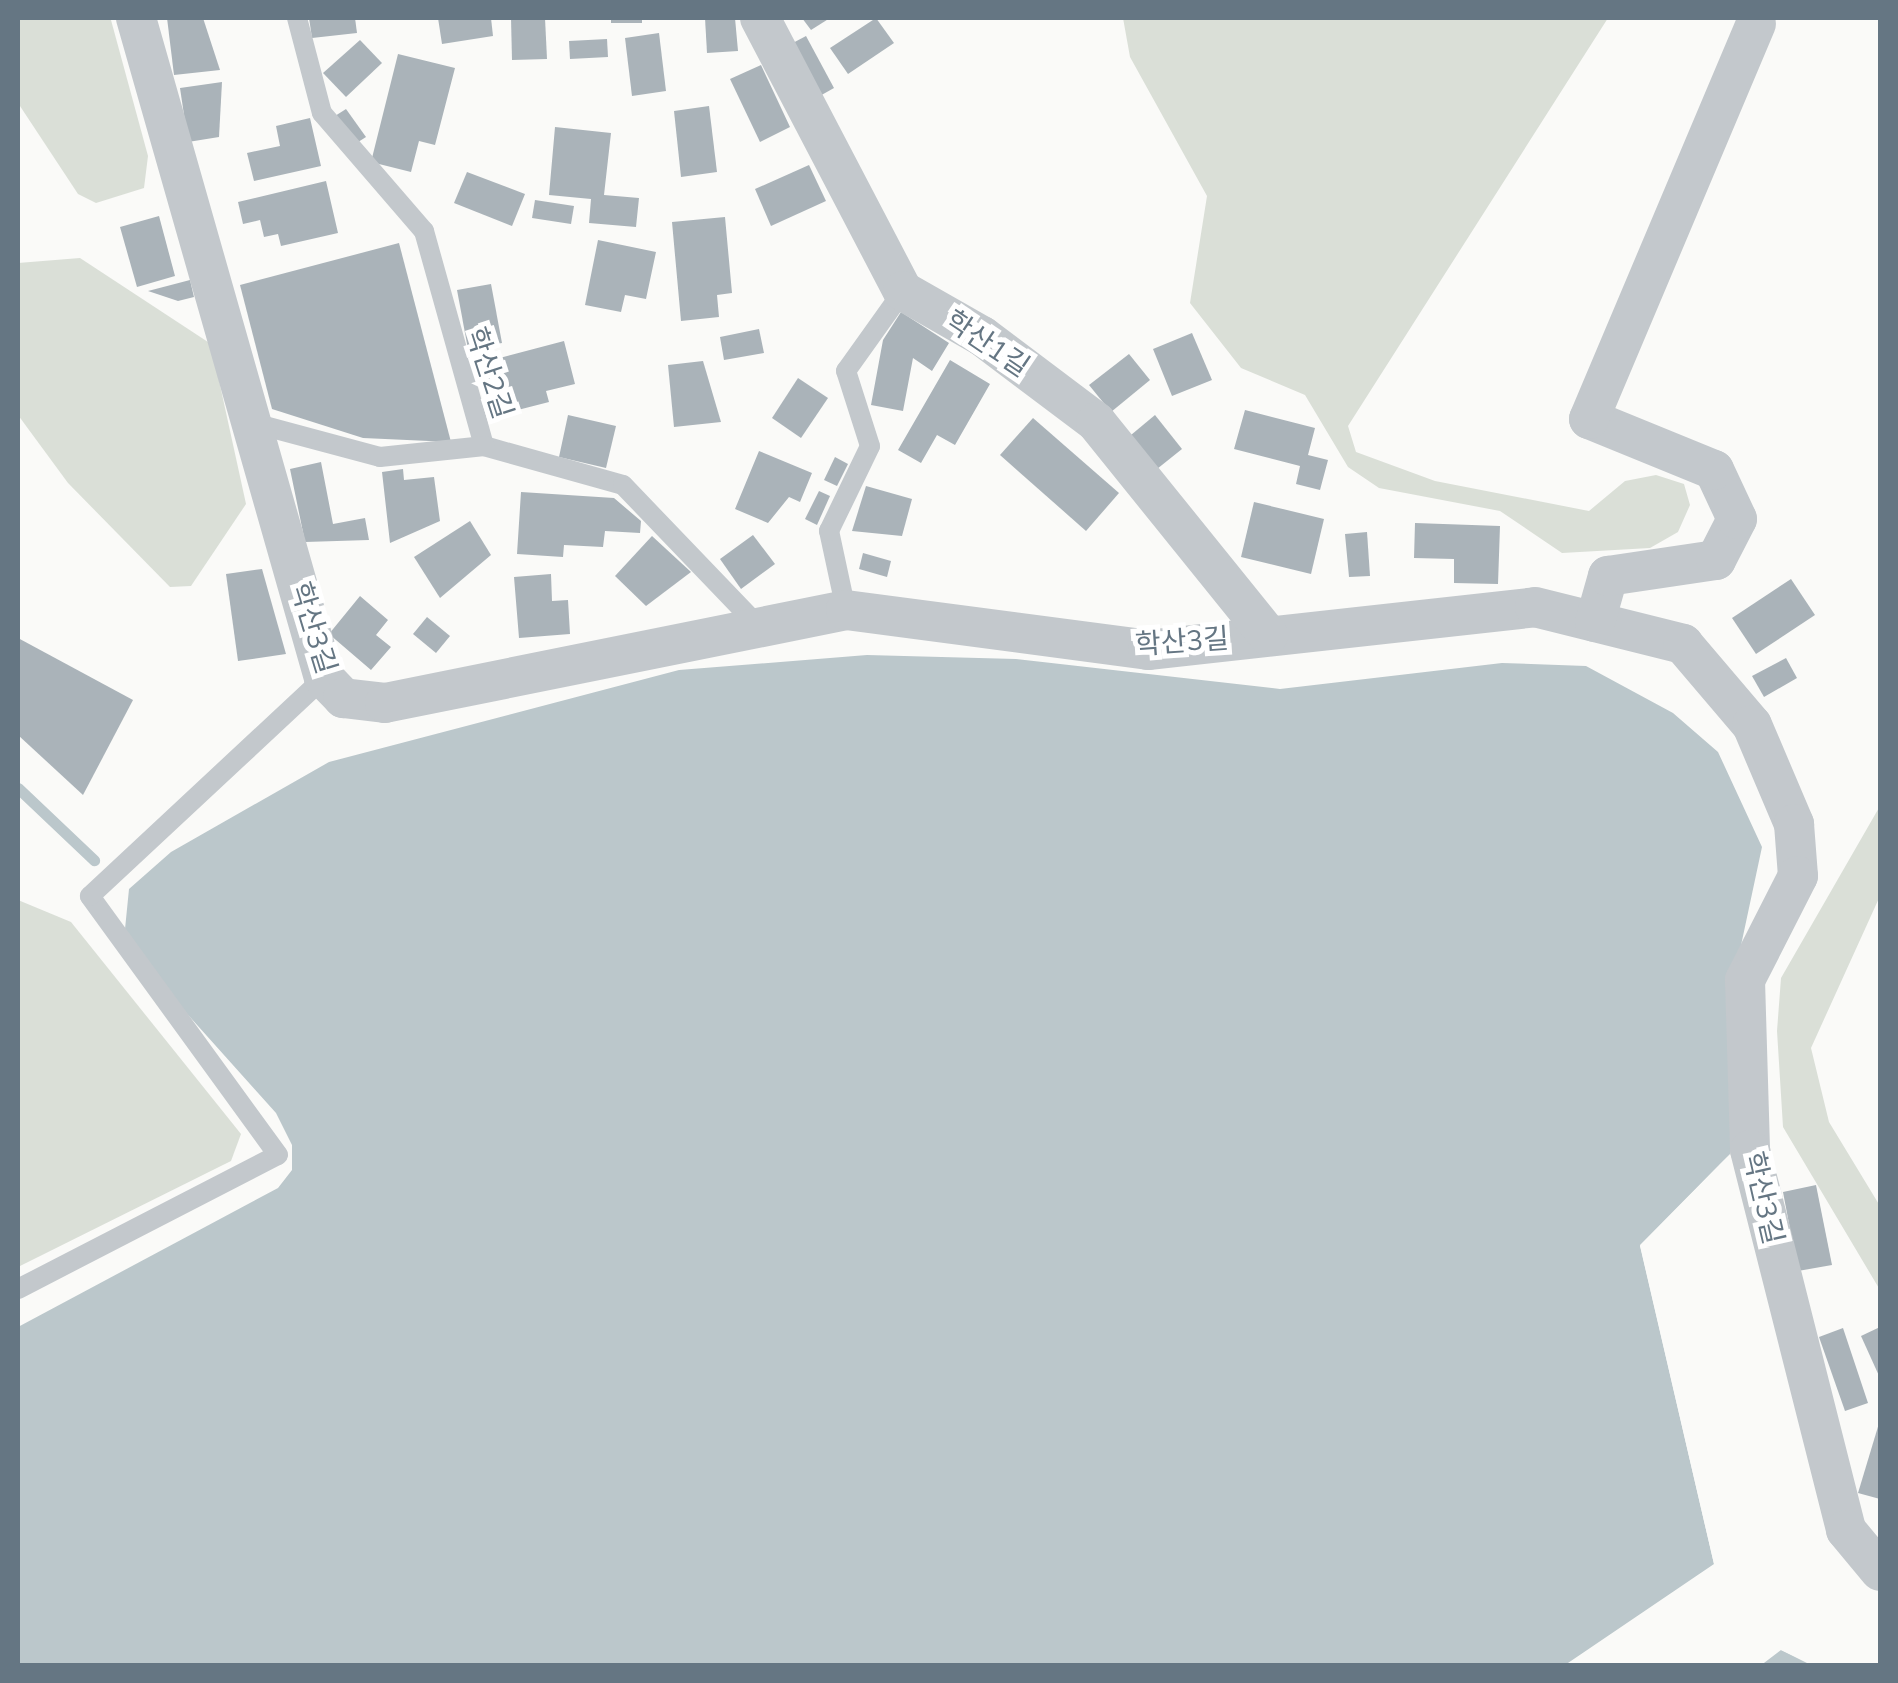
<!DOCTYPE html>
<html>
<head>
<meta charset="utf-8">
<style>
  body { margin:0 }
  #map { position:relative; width:1898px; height:1683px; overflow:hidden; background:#fafaf8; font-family:"Nunito Sans","Noto Sans KR",sans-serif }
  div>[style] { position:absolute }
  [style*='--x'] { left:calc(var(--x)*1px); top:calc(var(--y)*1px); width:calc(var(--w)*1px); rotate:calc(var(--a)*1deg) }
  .green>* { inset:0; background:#dadfd7 }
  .water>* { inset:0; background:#bbc7cb }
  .pier>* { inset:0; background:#fafaf8 }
  .stream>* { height:11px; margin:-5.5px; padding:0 5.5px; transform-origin:5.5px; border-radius:5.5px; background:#bbc7cb }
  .building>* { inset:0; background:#aab3b9 }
  .service>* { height:20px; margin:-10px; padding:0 10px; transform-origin:10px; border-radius:10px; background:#c3c8cc }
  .minor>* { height:40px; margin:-20px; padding:0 20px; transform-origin:20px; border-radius:20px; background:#c3c8cc }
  span { translate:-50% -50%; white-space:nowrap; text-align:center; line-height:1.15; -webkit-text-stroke:10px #fff; paint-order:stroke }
  .street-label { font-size:28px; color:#657683 }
  .frame { position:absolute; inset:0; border:20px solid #657683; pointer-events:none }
</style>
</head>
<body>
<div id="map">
  <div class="green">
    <div style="clip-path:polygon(18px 18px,111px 20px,148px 156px,144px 188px,96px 203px,78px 194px,18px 103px)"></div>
    <div style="clip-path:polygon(1123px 18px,1608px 18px,1348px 426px,1356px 452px,1435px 481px,1589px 511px,1625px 481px,1656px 475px,1684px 484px,1690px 505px,1678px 532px,1650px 548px,1562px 553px,1500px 511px,1379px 488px,1348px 467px,1305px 395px,1241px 368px,1190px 303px,1207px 196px,1130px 57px)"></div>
    <div style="clip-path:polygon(80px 258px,211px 344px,246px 504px,191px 586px,170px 587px,68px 483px,18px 415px,18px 263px)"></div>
    <div style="clip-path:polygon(1880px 806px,1880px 896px,1811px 1048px,1829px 1122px,1880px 1206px,1880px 1290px,1783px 1127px,1777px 1031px,1781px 978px)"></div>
    <div style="clip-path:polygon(18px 900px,71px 922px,241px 1134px,231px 1161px,18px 1267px)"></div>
  </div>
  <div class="water">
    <div style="clip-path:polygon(867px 655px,1016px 659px,1280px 689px,1502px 663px,1586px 666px,1673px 713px,1718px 752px,1762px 847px,1730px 997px,1730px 1154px,1640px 1246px,1714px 1564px,1781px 1650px,1811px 1665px,18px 1666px,18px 1327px,278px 1188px,292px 1170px,292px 1145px,276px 1113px,172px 997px,125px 929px,129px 889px,171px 852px,329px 762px,679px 670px)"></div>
  </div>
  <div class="pier">
    <div style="clip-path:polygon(1730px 1154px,1645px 1247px,1718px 1562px,1784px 1646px,1816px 1666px,1781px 1650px,1760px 1666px,1565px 1665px,1714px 1564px,1640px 1245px)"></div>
  </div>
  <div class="stream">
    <div style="--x:18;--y:788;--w:105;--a:43.5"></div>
  </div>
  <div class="building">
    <div style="clip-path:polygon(167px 18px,203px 18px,220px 70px,174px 75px)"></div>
    <div style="clip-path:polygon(309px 18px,355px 18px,357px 33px,312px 38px)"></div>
    <div style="clip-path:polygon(438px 18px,491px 18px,493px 36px,442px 44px)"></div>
    <div style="clip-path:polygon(511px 18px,545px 18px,547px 59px,512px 60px)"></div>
    <div style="clip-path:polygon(611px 18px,642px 18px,642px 23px,611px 23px)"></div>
    <div style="clip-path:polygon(705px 18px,735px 18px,738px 51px,707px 53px)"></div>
    <div style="clip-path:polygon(802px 18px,830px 18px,811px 30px)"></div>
    <div style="clip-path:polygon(876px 18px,894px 43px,848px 74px,830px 48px)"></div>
    <div style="clip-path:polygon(659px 33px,666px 91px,632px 96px,625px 38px)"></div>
    <div style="clip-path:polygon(806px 36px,834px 88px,818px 97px,789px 45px)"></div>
    <div style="clip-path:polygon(607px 39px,608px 57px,570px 59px,569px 41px)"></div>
    <div style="clip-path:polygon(360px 40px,382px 63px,346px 97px,323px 73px)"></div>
    <div style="clip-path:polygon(398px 54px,455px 68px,435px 145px,419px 141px,411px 172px,371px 162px)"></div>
    <div style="clip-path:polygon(761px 65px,790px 127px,760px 142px,730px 79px)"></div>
    <div style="clip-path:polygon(222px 82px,219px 137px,188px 142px,180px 88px)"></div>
    <div style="clip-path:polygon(709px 106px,717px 172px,681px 177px,674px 111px)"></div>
    <div style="clip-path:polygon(346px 109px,366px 137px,355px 144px,335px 116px)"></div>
    <div style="clip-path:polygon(310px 118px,321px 166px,254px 181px,247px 153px,280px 146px,276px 126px)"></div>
    <div style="clip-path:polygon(555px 127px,611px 133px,604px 195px,639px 198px,636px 227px,589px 223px,591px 199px,549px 195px)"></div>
    <div style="clip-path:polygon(809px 165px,826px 201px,771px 226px,755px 189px)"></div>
    <div style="clip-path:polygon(467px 172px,525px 194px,512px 226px,454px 203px)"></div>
    <div style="clip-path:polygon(326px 181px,338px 233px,281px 246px,278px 234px,264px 237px,260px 220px,243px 224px,238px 202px)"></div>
    <div style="clip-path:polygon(535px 200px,574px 206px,571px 224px,532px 218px)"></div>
    <div style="clip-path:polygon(159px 216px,175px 276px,137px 287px,120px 227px)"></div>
    <div style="clip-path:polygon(725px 217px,732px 293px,717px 295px,719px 317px,681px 321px,672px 222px)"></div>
    <div style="clip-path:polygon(598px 240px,656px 252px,646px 299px,625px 295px,621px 312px,585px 305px)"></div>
    <div style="clip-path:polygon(399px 243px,451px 442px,363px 438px,272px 409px,240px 285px)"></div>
    <div style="clip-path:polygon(190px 280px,194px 297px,178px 301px,148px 291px)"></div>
    <div style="clip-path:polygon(491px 284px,502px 343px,468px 349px,457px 290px)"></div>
    <div style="clip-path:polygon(901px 312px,949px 343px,932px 371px,913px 358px,903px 411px,871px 405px,883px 340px)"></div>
    <div style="clip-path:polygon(759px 329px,764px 353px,724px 360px,720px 337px)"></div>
    <div style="clip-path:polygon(1192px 333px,1212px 380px,1172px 396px,1153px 349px)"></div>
    <div style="clip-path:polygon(564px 341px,575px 384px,546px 391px,549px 402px,490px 417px,477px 364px)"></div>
    <div style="clip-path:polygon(1129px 354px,1150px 380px,1111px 412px,1089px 385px)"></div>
    <div style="clip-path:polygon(950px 360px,990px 384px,955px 445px,937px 435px,921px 463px,898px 450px)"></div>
    <div style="clip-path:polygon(703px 361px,721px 422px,674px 427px,668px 365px)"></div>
    <div style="clip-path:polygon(798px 378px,828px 398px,801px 438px,772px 418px)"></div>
    <div style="clip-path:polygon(1245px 410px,1315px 428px,1308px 455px,1328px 460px,1320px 490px,1296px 484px,1300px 466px,1234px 449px)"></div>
    <div style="clip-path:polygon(568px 415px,616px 426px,606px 468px,559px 457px)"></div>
    <div style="clip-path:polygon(1155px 415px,1182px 449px,1157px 469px,1131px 435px)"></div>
    <div style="clip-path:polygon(1033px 418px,1119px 493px,1086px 531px,1000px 455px)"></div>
    <div style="clip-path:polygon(759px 451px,812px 473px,800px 502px,789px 497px,768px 523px,735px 509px)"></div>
    <div style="clip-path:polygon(835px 457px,848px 464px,837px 486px,824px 480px)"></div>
    <div style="clip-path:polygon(321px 462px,333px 524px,365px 518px,369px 540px,305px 542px,290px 469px)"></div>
    <div style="clip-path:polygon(403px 469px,404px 480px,434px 477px,440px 521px,390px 543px,382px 472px)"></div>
    <div style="clip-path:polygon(866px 486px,912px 499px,902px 536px,852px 531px)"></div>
    <div style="clip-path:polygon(819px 491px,830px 496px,817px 525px,805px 519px)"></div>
    <div style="clip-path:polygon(521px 492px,614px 498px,641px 521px,640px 533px,605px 531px,603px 547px,564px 545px,563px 557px,517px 554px)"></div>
    <div style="clip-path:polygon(1254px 502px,1324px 519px,1311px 574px,1241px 557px)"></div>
    <div style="clip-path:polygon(470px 521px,491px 555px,440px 598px,414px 557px)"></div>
    <div style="clip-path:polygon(1415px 523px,1500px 526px,1498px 584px,1454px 583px,1454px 559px,1414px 558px)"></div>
    <div style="clip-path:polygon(1367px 532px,1370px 576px,1349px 577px,1345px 534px)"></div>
    <div style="clip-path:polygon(753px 535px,775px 564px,741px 589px,720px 559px)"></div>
    <div style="clip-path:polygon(652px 536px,691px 572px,646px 606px,615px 576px)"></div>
    <div style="clip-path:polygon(863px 553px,891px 561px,887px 577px,859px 569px)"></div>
    <div style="clip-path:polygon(262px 569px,286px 654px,238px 661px,226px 574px)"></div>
    <div style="clip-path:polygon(551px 574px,552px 601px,568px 600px,570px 634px,519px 638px,514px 577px)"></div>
    <div style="clip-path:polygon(1791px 579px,1815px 615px,1756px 654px,1732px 618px)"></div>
    <div style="clip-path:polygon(360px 596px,388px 620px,376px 635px,391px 647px,371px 670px,329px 634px)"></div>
    <div style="clip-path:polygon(427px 617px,450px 636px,436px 653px,413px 634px)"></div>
    <div style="clip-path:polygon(18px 638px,133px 700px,83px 795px,18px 735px)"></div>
    <div style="clip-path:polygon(1786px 658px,1797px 678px,1764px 697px,1752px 676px)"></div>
    <div style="clip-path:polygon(1816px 1185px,1832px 1265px,1798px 1271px,1783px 1192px)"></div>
    <div style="clip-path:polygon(1880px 1327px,1880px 1378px,1861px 1336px)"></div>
    <div style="clip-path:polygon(1843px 1328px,1868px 1403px,1845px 1411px,1819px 1337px)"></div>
    <div style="clip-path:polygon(1880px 1420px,1880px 1499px,1858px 1493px)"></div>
  </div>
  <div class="service">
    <div style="--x:297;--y:18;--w:98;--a:75.3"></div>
    <div style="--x:322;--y:113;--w:156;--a:49.2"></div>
    <div style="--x:424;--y:231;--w:223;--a:74.4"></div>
    <div style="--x:484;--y:446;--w:144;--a:15.7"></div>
    <div style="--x:623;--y:485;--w:198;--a:46.2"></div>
    <div style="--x:257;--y:424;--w:127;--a:15"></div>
    <div style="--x:380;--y:457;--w:105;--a:-6"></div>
    <div style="--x:846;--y:610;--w:81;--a:-102.1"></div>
    <div style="--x:829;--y:531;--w:94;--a:-64.2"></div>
    <div style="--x:870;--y:446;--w:79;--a:-107.7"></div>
    <div style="--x:846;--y:371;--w:98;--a:-54.5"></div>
    <div style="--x:18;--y:1289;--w:292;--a:-27.3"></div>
    <div style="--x:278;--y:1155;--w:320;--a:-126"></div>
    <div style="--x:90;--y:896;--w:320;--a:-43"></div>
  </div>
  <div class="minor">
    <div style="--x:136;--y:18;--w:686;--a:74.1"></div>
    <div style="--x:324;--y:678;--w:28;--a:46"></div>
    <div style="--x:343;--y:698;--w:42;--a:6.8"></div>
    <div style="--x:385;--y:703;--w:470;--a:-11.4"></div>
    <div style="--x:846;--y:610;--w:305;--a:7.5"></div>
    <div style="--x:1148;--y:650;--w:389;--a:-6.3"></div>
    <div style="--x:1535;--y:607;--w:153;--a:14"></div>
    <div style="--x:1683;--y:644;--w:106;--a:49.6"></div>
    <div style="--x:1752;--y:725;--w:108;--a:67"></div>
    <div style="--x:1794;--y:824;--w:52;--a:85.6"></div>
    <div style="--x:1798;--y:876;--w:117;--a:117"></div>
    <div style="--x:1745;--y:980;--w:170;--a:88.3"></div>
    <div style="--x:1750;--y:1150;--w:392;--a:75.8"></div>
    <div style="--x:1846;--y:1530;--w:53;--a:50.3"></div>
    <div style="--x:760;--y:18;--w:308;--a:62.4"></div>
    <div style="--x:903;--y:291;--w:91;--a:29.7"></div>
    <div style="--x:982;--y:336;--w:143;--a:37"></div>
    <div style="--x:1096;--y:422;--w:274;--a:51.1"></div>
    <div style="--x:1595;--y:622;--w:48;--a:-74.2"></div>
    <div style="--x:1608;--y:576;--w:109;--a:-8.4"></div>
    <div style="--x:1716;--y:560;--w:46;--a:-62.9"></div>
    <div style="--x:1737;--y:519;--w:54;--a:-115.1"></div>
    <div style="--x:1714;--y:470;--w:135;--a:-157.8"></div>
    <div style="--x:1589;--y:419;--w:429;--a:-67.1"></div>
  </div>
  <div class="street-label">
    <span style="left:987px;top:344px;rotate:34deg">학산1길</span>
    <span style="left:489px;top:373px;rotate:72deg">학산2길</span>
    <span style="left:313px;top:628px;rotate:73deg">학산3길</span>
    <span style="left:1182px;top:642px;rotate:-4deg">학산3길</span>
    <span style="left:1763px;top:1198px;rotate:77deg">학산3길</span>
  </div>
  <div class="frame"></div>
</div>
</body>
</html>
